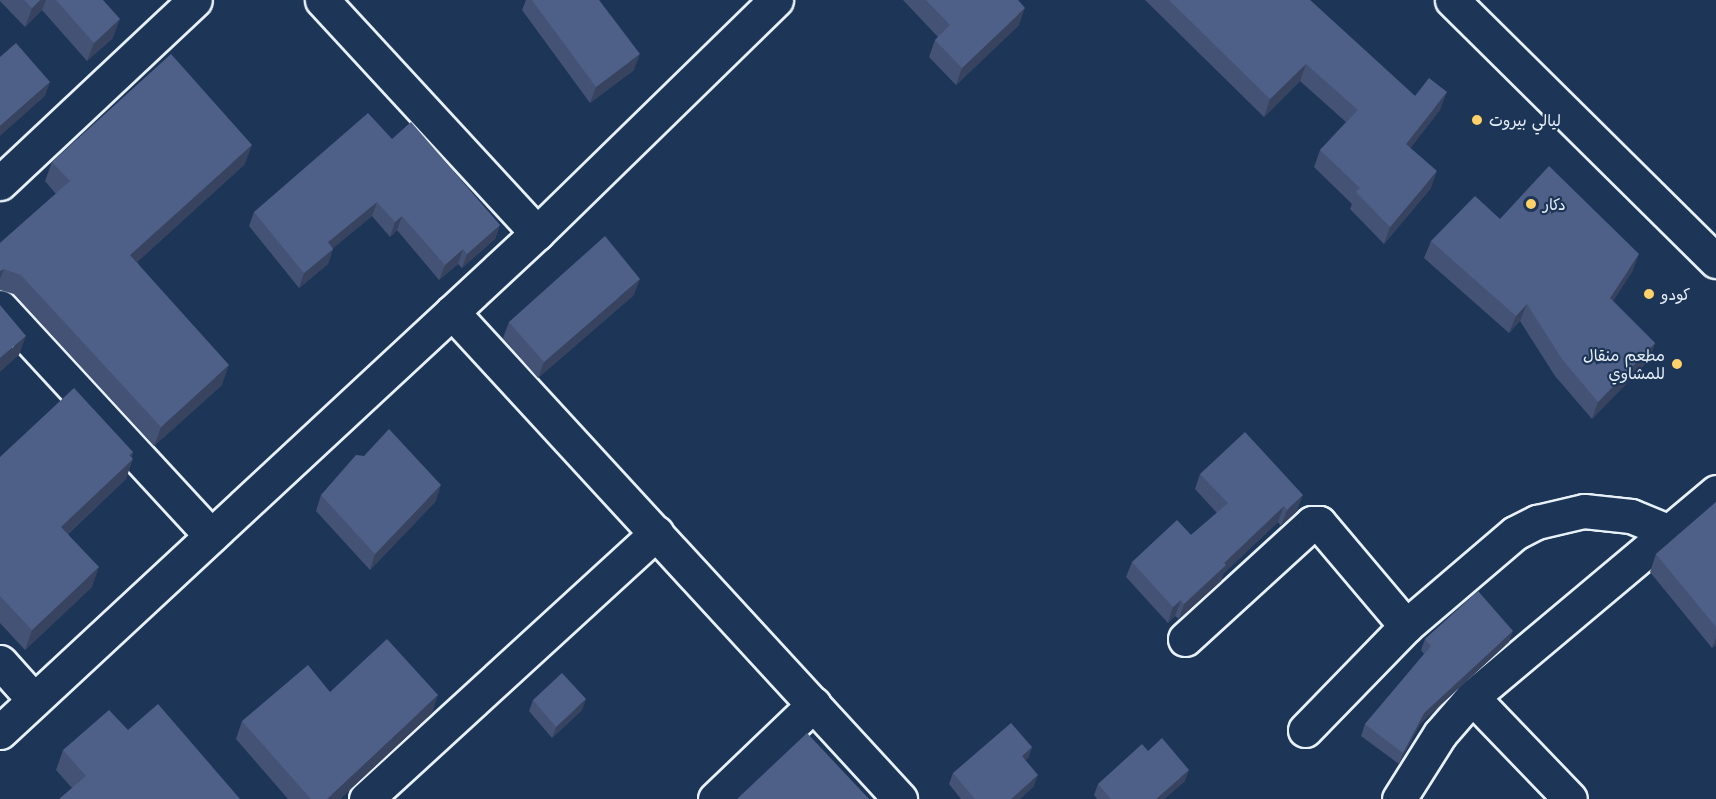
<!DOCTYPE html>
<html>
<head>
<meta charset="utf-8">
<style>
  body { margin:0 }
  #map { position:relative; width:1716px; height:799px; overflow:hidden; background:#1d3557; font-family:Mali,"Playpen Sans Arabic",sans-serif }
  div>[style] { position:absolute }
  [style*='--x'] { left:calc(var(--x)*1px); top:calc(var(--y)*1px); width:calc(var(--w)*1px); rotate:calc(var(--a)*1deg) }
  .roads { filter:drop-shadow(2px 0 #e8f1f8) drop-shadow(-2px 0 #e8f1f8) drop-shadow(0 2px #e8f1f8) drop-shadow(0 -2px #e8f1f8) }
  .minor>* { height:33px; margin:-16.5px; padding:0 16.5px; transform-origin:16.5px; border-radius:16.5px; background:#1d3557 }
  .wall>* { inset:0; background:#445375 }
  .shaded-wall>* { inset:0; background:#37435f }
  .building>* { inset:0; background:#4f6088 }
  .dots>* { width:16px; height:16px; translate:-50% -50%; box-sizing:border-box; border:3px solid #1d3557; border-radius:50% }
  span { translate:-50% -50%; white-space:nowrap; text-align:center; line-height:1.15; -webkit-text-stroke:4.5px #1d3557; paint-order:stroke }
  .poi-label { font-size:16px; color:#e8f1f8 }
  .left { translate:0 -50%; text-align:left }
  .right { translate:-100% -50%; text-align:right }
</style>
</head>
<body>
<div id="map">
  <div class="roads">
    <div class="minor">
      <div style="--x:322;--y:0;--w:317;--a:47.3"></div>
      <div style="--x:1452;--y:0;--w:371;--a:44.7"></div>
      <div style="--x:0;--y:183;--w:267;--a:-43.2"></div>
      <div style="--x:0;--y:307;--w:311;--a:47.3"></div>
      <div style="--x:452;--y:312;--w:662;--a:47.39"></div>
      <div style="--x:1185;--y:639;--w:172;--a:-42.4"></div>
      <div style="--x:1312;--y:523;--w:7;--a:0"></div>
      <div style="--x:1319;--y:523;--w:135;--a:49.8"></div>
      <div style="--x:0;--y:662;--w:51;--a:48.2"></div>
      <div style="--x:1472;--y:697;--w:141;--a:46.1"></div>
      <div style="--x:1305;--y:730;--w:145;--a:-45.8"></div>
      <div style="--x:1406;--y:626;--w:143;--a:-40.5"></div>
      <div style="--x:1515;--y:533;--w:25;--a:-27"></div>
      <div style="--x:1537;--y:522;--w:48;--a:-13.2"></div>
      <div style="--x:1584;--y:511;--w:47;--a:6.1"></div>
      <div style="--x:1631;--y:516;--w:42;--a:22.3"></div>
      <div style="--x:0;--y:732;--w:733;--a:-42.9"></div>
      <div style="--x:537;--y:233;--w:334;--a:-44.3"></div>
      <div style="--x:366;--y:799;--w:394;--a:-42.5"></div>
      <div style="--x:715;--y:799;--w:137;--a:-43.8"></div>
      <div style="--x:1399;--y:799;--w:77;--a:-57.8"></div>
      <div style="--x:1440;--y:734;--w:49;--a:-49.1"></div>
      <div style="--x:1472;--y:697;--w:319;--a:-40"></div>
    </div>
  </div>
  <div class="wall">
    <div style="clip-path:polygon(0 0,103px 0,113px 38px,87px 61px,42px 10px,25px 27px,0 1px)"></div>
    <div style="clip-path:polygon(526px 0,599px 0,634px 70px,590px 103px,522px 10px)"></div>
    <div style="clip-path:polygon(903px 0,1018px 0,1019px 25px,956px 85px,929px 57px,935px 40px,938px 37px)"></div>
    <div style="clip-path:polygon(1145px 0,1310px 0,1415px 96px,1440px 110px,1410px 148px,1431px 188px,1384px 244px,1350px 209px,1352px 204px,1314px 167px,1320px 150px,1346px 122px,1300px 81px,1264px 117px)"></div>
    <div style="clip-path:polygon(392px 139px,500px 225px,495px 239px,462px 268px,458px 264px,439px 280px,397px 230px,390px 237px,372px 216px,333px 248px,333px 249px,328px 264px,299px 288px,249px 226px,254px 212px)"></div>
    <div style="clip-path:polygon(52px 162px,245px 164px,137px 262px,222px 385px,154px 446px,14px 294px,0 290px,0 243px,56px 194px,45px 181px)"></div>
    <div style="clip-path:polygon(1500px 219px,1633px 270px,1613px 301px,1655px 343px,1649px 360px,1592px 419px,1555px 376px,1520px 321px,1509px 333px,1424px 258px,1431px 241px)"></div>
    <div style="clip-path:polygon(634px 295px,538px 378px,503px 338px,509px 322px)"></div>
    <div style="clip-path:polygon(133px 452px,126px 479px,68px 534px,92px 587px,25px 650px,0 623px,0 457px)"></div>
    <div style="clip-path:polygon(1200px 474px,1297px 511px,1281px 526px,1278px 522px,1223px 574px,1221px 581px,1179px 619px,1175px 616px,1168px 623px,1126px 577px,1132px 562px,1191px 535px,1217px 513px,1195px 489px)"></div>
    <div style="clip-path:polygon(321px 495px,436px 501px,370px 570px,316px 511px)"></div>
    <div style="clip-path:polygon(1716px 502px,1716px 645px,1712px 648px,1650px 572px,1656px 554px)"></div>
    <div style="clip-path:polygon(1425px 639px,1509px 642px,1420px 724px,1399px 764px,1361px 736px,1365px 724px,1424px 654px,1421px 650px)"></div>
    <div style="clip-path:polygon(533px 700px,582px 710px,552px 738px,529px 711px)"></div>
    <div style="clip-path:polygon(432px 713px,340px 799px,288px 799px,236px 739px,242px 721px)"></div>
    <div style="clip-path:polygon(128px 730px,240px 799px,72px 788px,56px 770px,63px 750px)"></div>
    <div style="clip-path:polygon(1032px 747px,1028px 758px,1025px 760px,1034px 786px,1020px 799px,961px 799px,949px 784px,953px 773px)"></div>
    <div style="clip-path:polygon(1148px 751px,1185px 781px,1164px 799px,1097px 799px,1094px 795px,1098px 784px)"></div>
  </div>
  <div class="shaded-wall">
    <div style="clip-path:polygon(40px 0,46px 0,42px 10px,25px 27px,32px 8px)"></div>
    <div style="clip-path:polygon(1025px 8px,1019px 25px,956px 85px,962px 68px)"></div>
    <div style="clip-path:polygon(120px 19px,113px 38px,87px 61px,94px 43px)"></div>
    <div style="clip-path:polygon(640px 54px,634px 70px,590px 103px,596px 87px)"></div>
    <div style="clip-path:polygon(1306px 64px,1300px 81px,1264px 117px,1270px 99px)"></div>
    <div style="clip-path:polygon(50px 82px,45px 96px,0 136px,0 126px)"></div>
    <div style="clip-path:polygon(1447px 92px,1440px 110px,1400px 162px,1406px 144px)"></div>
    <div style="clip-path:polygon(252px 145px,245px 164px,123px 275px,130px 255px)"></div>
    <div style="clip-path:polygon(1437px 171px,1431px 188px,1384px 244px,1390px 227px)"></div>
    <div style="clip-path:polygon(377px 202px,372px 216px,322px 257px,328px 242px)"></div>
    <div style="clip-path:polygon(402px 216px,397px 230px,390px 237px,395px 222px)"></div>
    <div style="clip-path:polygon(500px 225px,495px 239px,462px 268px,467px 254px)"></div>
    <div style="clip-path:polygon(333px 249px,328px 264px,299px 288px,304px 273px)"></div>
    <div style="clip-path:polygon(463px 249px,458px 264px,439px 280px,445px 265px)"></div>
    <div style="clip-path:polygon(1639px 254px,1633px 270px,1604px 315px,1610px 298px)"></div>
    <div style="clip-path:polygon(4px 269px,0 279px,0 271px)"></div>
    <div style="clip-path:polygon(640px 279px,634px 295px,538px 378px,544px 362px)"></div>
    <div style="clip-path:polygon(1527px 304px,1520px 321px,1509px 333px,1516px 316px)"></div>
    <div style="clip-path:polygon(26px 336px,19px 355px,0 372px,0 358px)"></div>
    <div style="clip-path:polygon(1655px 343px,1649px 360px,1592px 419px,1598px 402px)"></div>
    <div style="clip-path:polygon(229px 365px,222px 385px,154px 446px,161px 427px)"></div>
    <div style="clip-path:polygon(133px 452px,128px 463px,133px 459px,126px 479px,54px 546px,61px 527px)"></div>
    <div style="clip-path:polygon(441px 485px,436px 501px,370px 570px,375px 554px)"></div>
    <div style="clip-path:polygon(1303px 495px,1297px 511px,1281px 526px,1287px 510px)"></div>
    <div style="clip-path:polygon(1284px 506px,1278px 522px,1223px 574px,1221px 581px,1179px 619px,1184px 604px,1224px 563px)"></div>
    <div style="clip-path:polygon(99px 567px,92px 587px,25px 650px,32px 630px)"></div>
    <div style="clip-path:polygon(1181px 600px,1175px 616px,1168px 623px,1173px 607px)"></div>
    <div style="clip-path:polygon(1513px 631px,1509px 642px,1420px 724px,1399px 764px,1403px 753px,1424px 713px)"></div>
    <div style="clip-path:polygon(1716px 638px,1716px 645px,1712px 648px)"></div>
    <div style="clip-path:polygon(438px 695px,432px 713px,340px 799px,327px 799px)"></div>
    <div style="clip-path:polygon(586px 699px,582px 710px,552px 738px,556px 727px)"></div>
    <div style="clip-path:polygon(1032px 747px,1028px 758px,1018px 767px,1022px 756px)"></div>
    <div style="clip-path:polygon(1189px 770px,1185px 781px,1164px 799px,1156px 799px)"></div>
    <div style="clip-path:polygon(1038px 775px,1034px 786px,1020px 799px,1011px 799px)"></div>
  </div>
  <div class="building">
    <div style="clip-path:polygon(24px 0,40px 0,32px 8px)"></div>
    <div style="clip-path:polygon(56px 0,103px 0,120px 19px,94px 43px)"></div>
    <div style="clip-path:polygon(532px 0,599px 0,640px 54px,596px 87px)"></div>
    <div style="clip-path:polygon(926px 0,1018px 0,1025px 8px,962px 68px,935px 40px,950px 25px)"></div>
    <div style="clip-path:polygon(1169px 0,1310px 0,1415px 96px,1429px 78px,1447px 92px,1406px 144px,1437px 171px,1390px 227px,1356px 192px,1360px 188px,1320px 150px,1358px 110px,1306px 64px,1270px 99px)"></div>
    <div style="clip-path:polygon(16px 43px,50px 82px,0 126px,0 57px)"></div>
    <div style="clip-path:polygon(171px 54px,252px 145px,130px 255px,229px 365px,161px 427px,21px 275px,4px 269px,0 271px,0 243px,70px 181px,52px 162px)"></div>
    <div style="clip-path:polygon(368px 113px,392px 139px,411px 122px,500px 225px,467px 254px,463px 249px,445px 265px,402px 216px,395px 222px,377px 202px,328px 242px,333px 249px,304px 273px,254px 212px)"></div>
    <div style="clip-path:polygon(1549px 166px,1639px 254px,1610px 298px,1655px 343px,1598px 402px,1562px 359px,1527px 304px,1516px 316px,1431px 241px,1475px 196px,1500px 219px)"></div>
    <div style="clip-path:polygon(605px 236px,640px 279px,544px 362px,509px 322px)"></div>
    <div style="clip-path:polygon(0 305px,26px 336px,0 358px)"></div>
    <div style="clip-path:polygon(74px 388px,133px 452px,129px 455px,133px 459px,61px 527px,99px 567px,32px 630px,0 596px,0 457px)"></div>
    <div style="clip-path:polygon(389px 429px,441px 485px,375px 554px,321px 495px,356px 455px,364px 456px)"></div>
    <div style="clip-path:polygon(1245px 432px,1303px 495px,1287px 510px,1284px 506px,1224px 563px,1226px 565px,1184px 604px,1181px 600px,1173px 607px,1132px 562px,1177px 520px,1191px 535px,1228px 503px,1200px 474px)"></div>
    <div style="clip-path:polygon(1716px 502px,1716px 627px,1656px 554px)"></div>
    <div style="clip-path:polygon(1478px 591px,1513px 631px,1424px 713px,1403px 753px,1365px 724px,1431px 646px,1425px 639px)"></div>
    <div style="clip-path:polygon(387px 639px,438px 695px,327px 799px,311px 799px,242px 721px,308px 665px,330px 692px)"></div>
    <div style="clip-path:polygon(562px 673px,586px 699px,556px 727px,533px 700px)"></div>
    <div style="clip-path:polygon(158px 704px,240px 799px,59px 799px,86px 776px,63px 750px,109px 710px,128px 730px)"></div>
    <div style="clip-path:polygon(1011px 723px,1032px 747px,1022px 756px,1038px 775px,1011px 799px,975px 799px,953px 773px)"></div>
    <div style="clip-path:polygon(807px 733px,869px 799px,737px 799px)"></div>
    <div style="clip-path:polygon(1162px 738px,1189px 770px,1156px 799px,1111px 799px,1098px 784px,1142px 744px,1148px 751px)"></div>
  </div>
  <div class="dots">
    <div style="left:1477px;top:120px;background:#ffd166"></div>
    <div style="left:1531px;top:204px;background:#ffd166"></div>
    <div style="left:1649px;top:294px;background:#ffd166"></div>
    <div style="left:1677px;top:364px;background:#ffd166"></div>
  </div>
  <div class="poi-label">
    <span class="left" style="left:1489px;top:120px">ليالي بيروت</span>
    <span class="left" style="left:1543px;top:204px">دكار</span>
    <span class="left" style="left:1661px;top:294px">كودو</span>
    <span class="right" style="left:1665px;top:364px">مطعم منقال<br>للمشاوي</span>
  </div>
</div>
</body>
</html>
